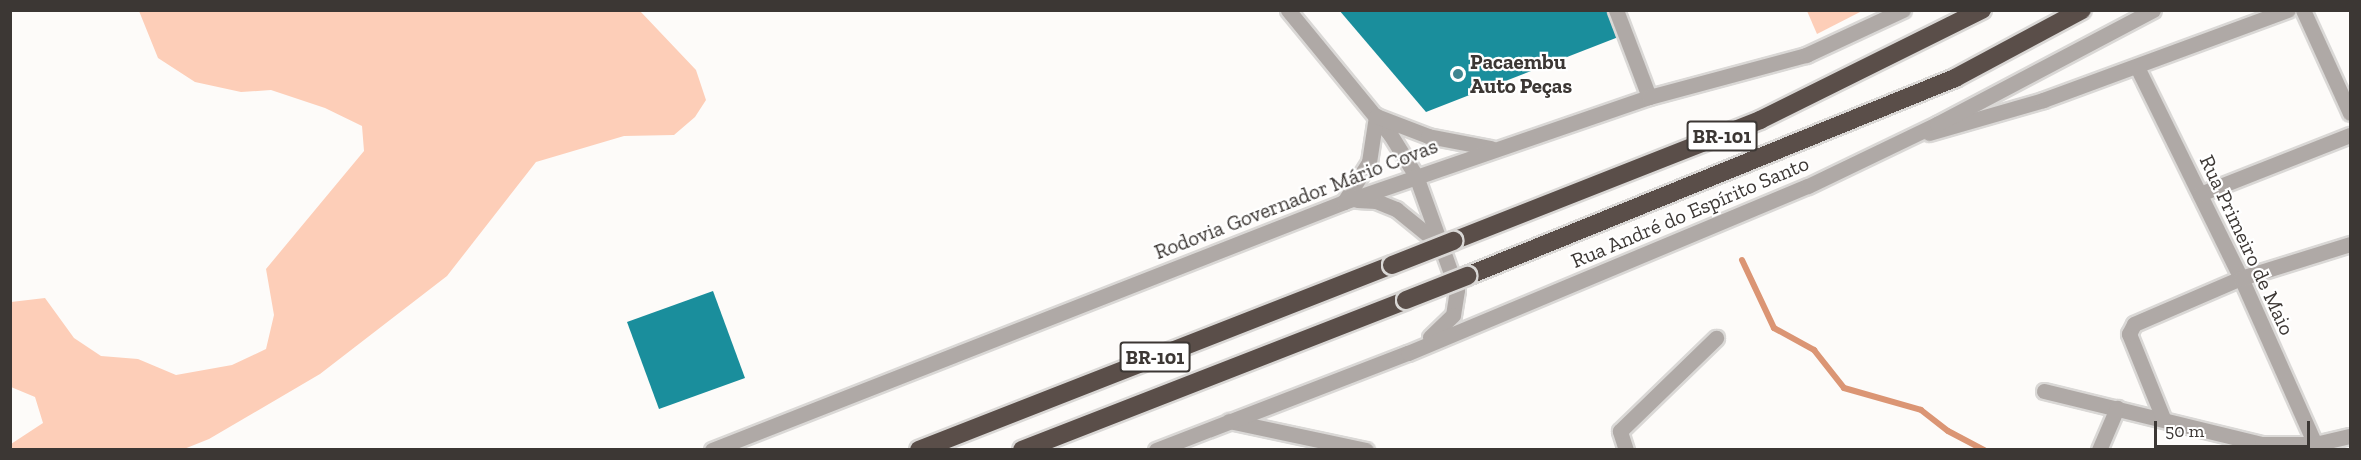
<!DOCTYPE html>
<html>
<head>
<meta charset="utf-8">
<style>
  body { margin:0 }
  #map { position:relative; width:2361px; height:460px; overflow:hidden; background:#fdfbf9; font-family:"Zilla Slab",serif }
  div>[style] { position:absolute }
  [style*='--x'] { left:calc(var(--x)*1px); top:calc(var(--y)*1px); width:calc(var(--w)*1px); rotate:calc(var(--a)*1deg) }
  .green>* { inset:0; background:#fdceb8 }
  .stream>* { height:6px; margin:-3px; padding:0 3px; transform-origin:3px; border-radius:3px; background:#db9574 }
  .building>* { inset:0; background:#1a8e9c }
  .roads { filter:drop-shadow(2px 0 #dad8d6) drop-shadow(-2px 0 #dad8d6) drop-shadow(0 2px #dad8d6) drop-shadow(0 -2px #dad8d6) }
  .minor>* { height:15px; margin:-7.5px; padding:0 7.5px; transform-origin:7.5px; border-radius:7.5px; background:#afa9a6 }
  .tertiary>* { height:15px; margin:-7.5px; padding:0 7.5px; transform-origin:7.5px; border-radius:7.5px; background:#afa9a6 }
  .motorway>* { height:18px; margin:-9px; padding:0 9px; transform-origin:9px; border-radius:9px; background:#5a4e49 }
  .bridges { filter:drop-shadow(2px 0 #dad8d6) drop-shadow(-2px 0 #dad8d6) drop-shadow(0 2px #dad8d6) drop-shadow(0 -2px #dad8d6) }
  .motorway-bridge>* { height:18px; margin:-9px; padding:0 9px; transform-origin:9px; border-radius:9px; background:#5a4e49 }
  .dots>* { width:16px; height:16px; translate:-50% -50%; box-sizing:border-box; border:3px solid #fff; border-radius:50% }
  span { translate:-50% -50%; white-space:nowrap; text-align:center; line-height:1.15; -webkit-text-stroke:4.5px #fff; paint-order:stroke }
  .shield-label span { padding:2px 4px; background:#fff; border:2px solid; border-radius:4px; -webkit-text-stroke-width:0 }
  .shield-label { font-size:20px; color:#3c3734; font-weight:700 }
  .poi-label { font-size:21px; color:#3c3734; font-weight:700 }
  .left { translate:0 -50%; text-align:left }
  .street-label { font-size:21px; color:#3c3734 }
  .frame { position:absolute; inset:0; border:12px solid #3c3734; pointer-events:none }
  .scale { position:absolute; left:2154px; top:421px; width:156px; height:27px; box-sizing:border-box; border:3px solid #3c3734; border-top:0; padding-left:8px; font-size:18px; line-height:21px; white-space:nowrap; color:#3c3734; -webkit-text-stroke:4px #fff; paint-order:stroke }
</style>
</head>
<body>
<div id="map">
  <div class="green">
    <div style="clip-path:polygon(139px 11px,640px 11px,696px 70px,706px 100px,695px 117px,674px 135px,624px 136px,536px 162px,447px 276px,320px 374px,209px 439px,184px 449px,11px 449px,11px 444px,43px 423px,35px 397px,11px 387px,11px 302px,45px 298px,74px 338px,101px 356px,138px 359px,176px 375px,232px 365px,266px 349px,274px 315px,266px 269px,364px 151px,362px 126px,325px 108px,271px 90px,241px 92px,195px 82px,158px 58px)"></div>
    <div style="clip-path:polygon(1807px 11px,1862px 11px,1817px 34px)"></div>
  </div>
  <div class="stream">
    <div style="--x:1742;--y:260;--w:75;--a:64.8"></div>
    <div style="--x:1774;--y:328;--w:46;--a:28.8"></div>
    <div style="--x:1814;--y:350;--w:48;--a:51.7"></div>
    <div style="--x:1844;--y:388;--w:80;--a:15.9"></div>
    <div style="--x:1921;--y:410;--w:34;--a:38"></div>
    <div style="--x:1948;--y:431;--w:41;--a:27.8"></div>
  </div>
  <div class="building">
    <div style="clip-path:polygon(1339px 10px,1611px 10px,1621px 36px,1426px 112px)"></div>
    <div style="clip-path:polygon(713px 291px,745px 378px,659px 409px,627px 322px)"></div>
  </div>
  <div class="roads">
    <div class="minor">
      <div style="--x:1288;--y:10;--w:161;--a:50.6"></div>
      <div style="--x:1390;--y:134;--w:49;--a:58.2"></div>
      <div style="--x:1616;--y:10;--w:93;--a:69.2"></div>
      <div style="--x:2303;--y:10;--w:113;--a:65.5"></div>
      <div style="--x:2137;--y:67;--w:235;--a:63.8"></div>
      <div style="--x:2241;--y:278;--w:182;--a:66"></div>
      <div style="--x:1929;--y:133;--w:119;--a:-16.1"></div>
      <div style="--x:2043;--y:100;--w:261;--a:-20.2"></div>
      <div style="--x:2200;--y:194;--w:161;--a:-21.5"></div>
      <div style="--x:2044;--y:391;--w:224;--a:13.7"></div>
      <div style="--x:2262;--y:444;--w:53;--a:0"></div>
      <div style="--x:2315;--y:444;--w:36;--a:-13"></div>
      <div style="--x:2163;--y:418;--w:91;--a:-112"></div>
      <div style="--x:2129;--y:334;--w:11;--a:-63"></div>
      <div style="--x:2134;--y:324;--w:116;--a:-23.3"></div>
      <div style="--x:2241;--y:278;--w:114;--a:-17.3"></div>
      <div style="--x:1229;--y:421;--w:140;--a:12"></div>
      <div style="--x:1626;--y:450;--w:20;--a:-108"></div>
      <div style="--x:1620;--y:431;--w:134;--a:-44.1"></div>
      <div style="--x:2099;--y:450;--w:46;--a:-66.8"></div>
    </div>
    <div class="tertiary">
      <div style="--x:1416;--y:176;--w:121;--a:70.2"></div>
      <div style="--x:1457;--y:290;--w:25;--a:99"></div>
      <div style="--x:1453;--y:315;--w:32;--a:136"></div>
      <div style="--x:1357;--y:200;--w:19;--a:3"></div>
      <div style="--x:1376;--y:201;--w:22;--a:22"></div>
      <div style="--x:1396;--y:209;--w:55;--a:39.1"></div>
      <div style="--x:1344;--y:202;--w:47;--a:-58"></div>
      <div style="--x:1369;--y:162;--w:47;--a:-81.3"></div>
      <div style="--x:1376;--y:116;--w:56;--a:21"></div>
      <div style="--x:1428;--y:136;--w:64;--a:10.8"></div>
      <div style="--x:712;--y:450;--w:679;--a:-21.43"></div>
      <div style="--x:1344;--y:202;--w:323;--a:-19"></div>
      <div style="--x:1649;--y:97;--w:163;--a:-15"></div>
      <div style="--x:1806;--y:55;--w:107;--a:-24.9"></div>
      <div style="--x:1156;--y:450;--w:270;--a:-21.1"></div>
      <div style="--x:1408;--y:353;--w:433;--a:-22.7"></div>
      <div style="--x:1808;--y:186;--w:143;--a:-25.7"></div>
      <div style="--x:1937;--y:124;--w:244;--a:-27.8"></div>
    </div>
    <div class="motorway">
      <div style="--x:1453;--y:241;--w:330;--a:-21.5"></div>
      <div style="--x:1760;--y:120;--w:248;--a:-26.4"></div>
      <div style="--x:1467;--y:276;--w:527;--a:-22.08"></div>
      <div style="--x:1955;--y:78;--w:144;--a:-28.2"></div>
      <div style="--x:919;--y:450;--w:508;--a:-21.36"></div>
      <div style="--x:1022;--y:450;--w:412;--a:-21.3"></div>
    </div>
  </div>
  <div class="bridges">
    <div class="motorway-bridge">
      <div style="--x:1392;--y:265;--w:66;--a:-21.5"></div>
      <div style="--x:1406;--y:300;--w:66;--a:-21.5"></div>
    </div>
  </div>
  <div class="dots">
    <div style="left:1458px;top:74px;background:#408690"></div>
  </div>
  <div class="shield-label">
    <span style="left:1722px;top:136px">BR-101</span>
    <span style="left:1155px;top:357px">BR-101</span>
  </div>
  <div class="poi-label">
    <span class="left" style="left:1470px;top:74px">Pacaembu<br>Auto Peças</span>
  </div>
  <div class="street-label">
    <span style="left:1296px;top:199px;rotate:-21deg">Rodovia Governador Mário Covas</span>
    <span style="left:1690px;top:212px;rotate:-23deg">Rua André do Espírito Santo</span>
    <span style="left:2247px;top:245px;rotate:65deg">Rua Primeiro de Maio</span>
  </div>
  <div class="frame"></div>
  <div class="scale">50 m</div>
</div>
</body>
</html>
